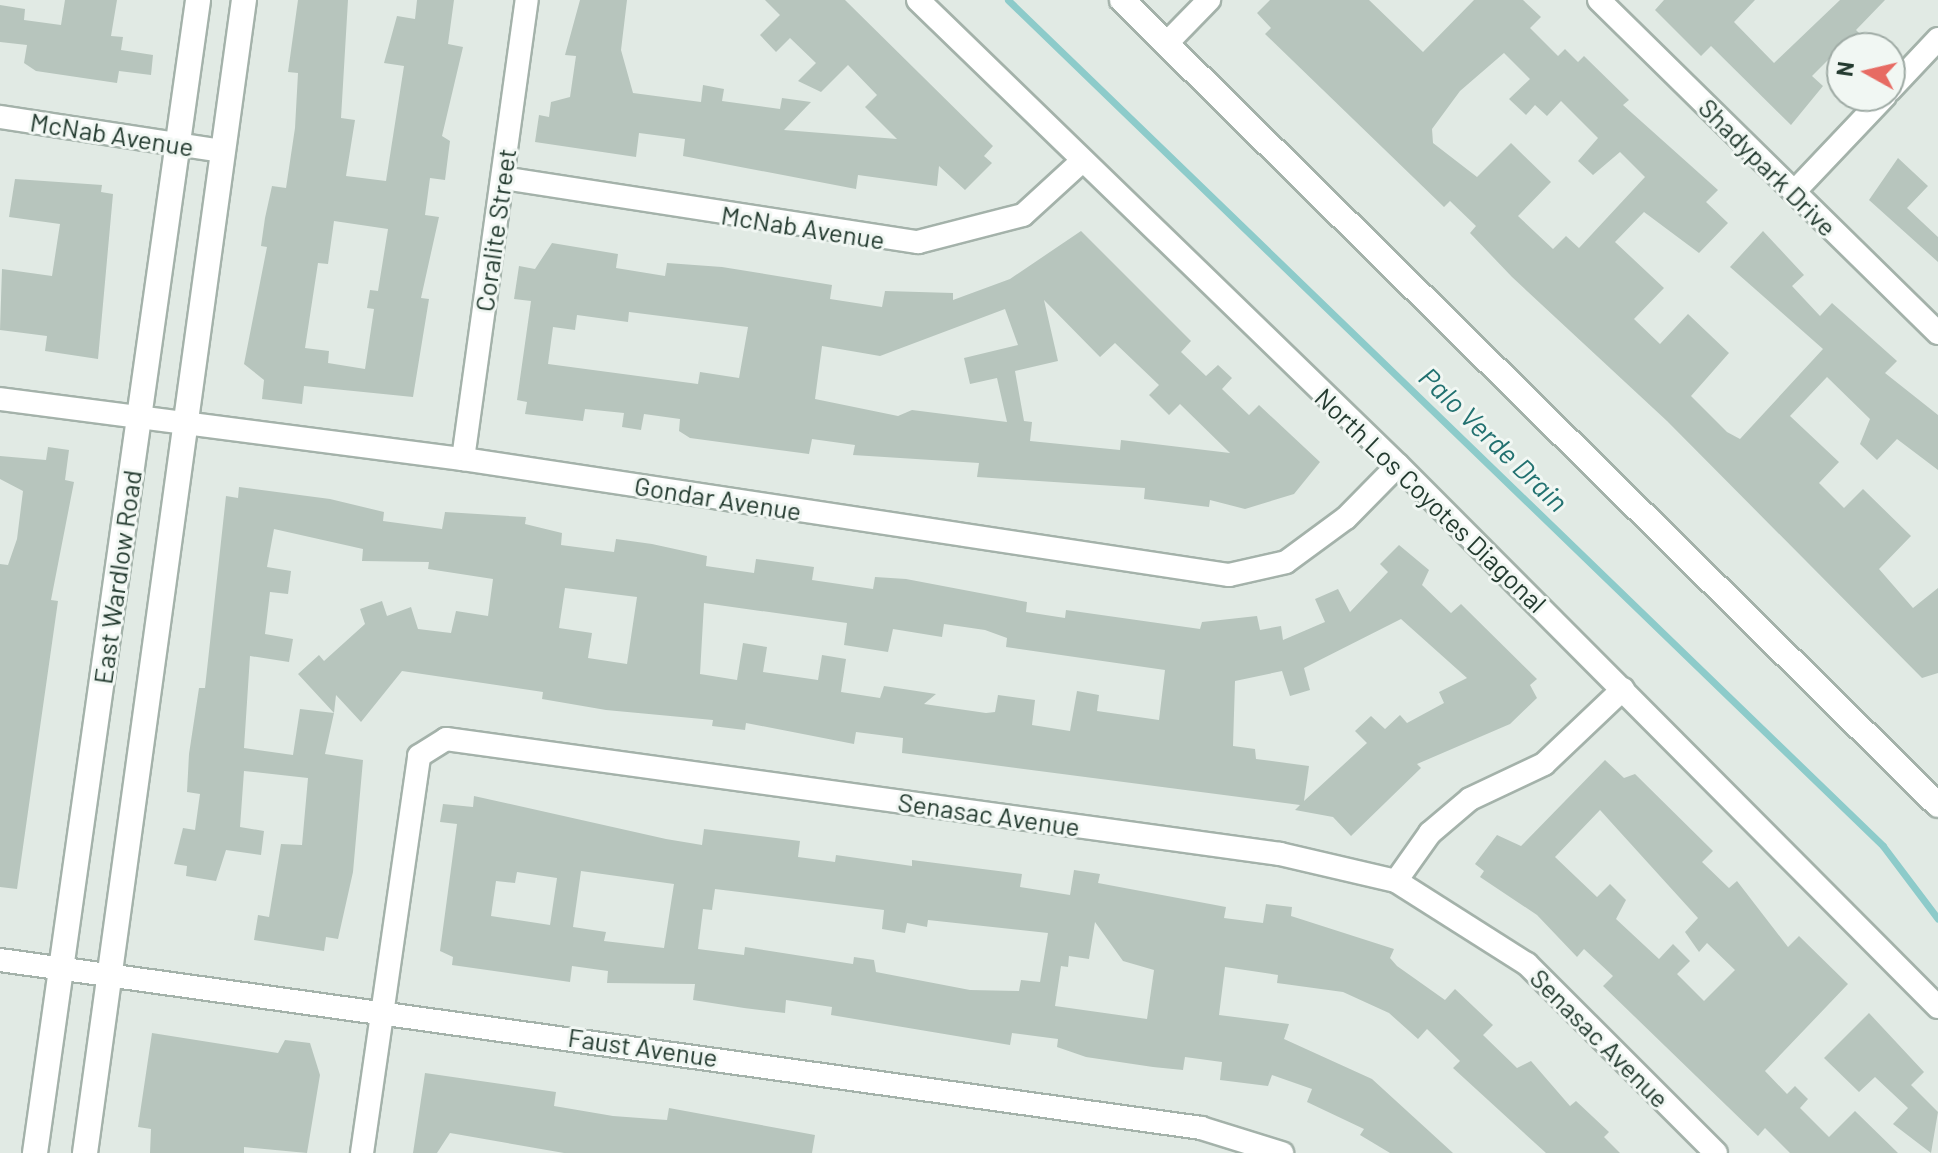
<!DOCTYPE html>
<html>
<head>
<meta charset="utf-8">
<style>
  body { margin:0 }
  #map { position:relative; width:1938px; height:1153px; overflow:hidden; background:#e1eae4; font-family:Barlow,sans-serif }
  div>[style] { position:absolute }
  [style*='--x'] { left:calc(var(--x)*1px); top:calc(var(--y)*1px); width:calc(var(--w)*1px); rotate:calc(var(--a)*1deg) }
  .stream>* { height:7px; margin:-3.5px; padding:0 3.5px; transform-origin:3.5px; border-radius:3.5px; background:#8dcbca }
  .building>* { inset:0; background:#b7c5bd }
  .roads { filter:drop-shadow(2px 0 #a4b2aa) drop-shadow(-2px 0 #a4b2aa) drop-shadow(0 2px #a4b2aa) drop-shadow(0 -2px #a4b2aa) }
  .minor>* { height:22px; margin:-11px; padding:0 11px; transform-origin:11px; border-radius:11px; background:#fff }
  .secondary>* { height:24px; margin:-12px; padding:0 12px; transform-origin:12px; border-radius:12px; background:#fff }
  span { translate:-50% -50%; white-space:nowrap; text-align:center; line-height:1.15; -webkit-text-stroke:6px #f1f7f3; paint-order:stroke }
  .street-label { font-size:26px; color:#233a2f }
  .water-label { font-size:28px; color:#227170; font-style:italic }
  .north { position:absolute; left:1826px; top:32px; width:80px; height:80px; box-sizing:border-box; background:#f1f7f3; border:2px solid #9faba5; border-radius:50%; rotate:278deg; font-size:22px; font-weight:700; line-height:32px; text-align:center; color:#233a2f }
  .north::after { content:''; display:block; margin:auto; width:28px; height:36px; background:#e76b63; clip-path:polygon(50% 0,100% 100%,50% 72%,0 100%) }
</style>
</head>
<body>
<div id="map">
  <div class="stream">
    <div style="--x:1008;--y:0;--w:1217;--a:44.03"></div>
    <div style="--x:1883;--y:846;--w:91;--a:53"></div>
  </div>
  <div class="building">
    <div style="clip-path:polygon(65px 0,117px 0,111px 36px,123px 37px,121px 50px,153px 55px,151px 75px,119px 71px,117px 83px,36px 71px,24px 63px,27px 45px,0 42px,0 5px,25px 9px,24px 20px,61px 25px)"></div>
    <div style="clip-path:polygon(evenodd,298px 0,348px 0,341px 118px,355px 120px,346px 176px,386px 181px,404px 66px,384px 63px,397px 16px,415px 19px,417px 0,454px 0,448px 44px,463px 47px,442px 136px,450px 141px,445px 180px,430px 178px,425px 215px,439px 217px,421px 298px,429px 299px,413px 397px,304px 386px,302px 404px,262px 399px,264px 380px,244px 364px,267px 247px,261px 246px,265px 218px,272px 186px,286px 188px,295px 128px,298px 73px,288px 72px,298px 0,334px 221px,388px 229px,378px 291px,370px 290px,367px 308px,374px 309px,365px 369px,328px 363px,329px 351px,305px 348px,318px 263px,328px 264px,334px 221px)"></div>
    <div style="clip-path:polygon(580px 0,627px 0,621px 50px,633px 93px,701px 102px,703px 85px,724px 89px,722px 101px,780px 109px,782px 98px,811px 102px,784px 130px,897px 139px,865px 107px,877px 95px,848px 65px,821px 92px,798px 81px,816px 63px,790px 38px,776px 52px,760px 35px,780px 15px,765px 0,845px 0,993px 146px,984px 156px,992px 163px,965px 190px,939px 166px,937px 186px,858px 175px,856px 189px,683px 156px,685px 139px,639px 133px,636px 157px,535px 142px,539px 115px,549px 117px,551px 102px,570px 97px,576px 56px,565px 55px)"></div>
    <div style="clip-path:polygon(evenodd,1270px 0,1369px 0,1423px 52px,1474px 0,1523px 0,1541px 17px,1530px 28px,1558px 56px,1565px 49px,1578px 62px,1584px 56px,1629px 100px,1623px 105px,1718px 190px,1706px 202px,1728px 223px,1699px 253px,1644px 212px,1615px 242px,1664px 288px,1634px 319px,1660px 344px,1688px 314px,1729px 353px,1691px 396px,1727px 432px,1740px 439px,1823px 349px,1730px 267px,1763px 231px,1804px 275px,1792px 286px,1820px 316px,1832px 303px,1897px 361px,1885px 373px,1938px 415px,1938px 470px,1897px 439px,1877px 460px,1860px 444px,1870px 419px,1827px 377px,1790px 416px,1839px 462px,1819px 483px,1844px 508px,1863px 489px,1911px 536px,1879px 569px,1913px 608px,1938px 588px,1938px 673px,1922px 678px,1667px 421px,1512px 277px,1470px 233px,1476px 226px,1450px 201px,1444px 207px,1265px 34px,1271px 28px,1257px 13px,1270px 0,1504px 53px,1530px 79px,1509px 99px,1526px 115px,1535px 105px,1547px 116px,1561px 101px,1598px 138px,1578px 161px,1593px 175px,1620px 152px,1645px 177px,1579px 248px,1566px 236px,1553px 249px,1518px 216px,1551px 182px,1511px 143px,1477px 177px,1433px 143px,1432px 129px,1460px 91px,1504px 53px)"></div>
    <div style="clip-path:polygon(1664px 0,1755px 0,1734px 22px,1774px 63px,1840px 0,1885px 0,1856px 30px,1874px 48px,1840px 48px,1812px 76px,1823px 86px,1791px 125px,1711px 46px,1701px 56px,1655px 10px)"></div>
    <div style="clip-path:polygon(1898px 158px,1928px 186px,1907px 208px,1938px 237px,1938px 262px,1869px 200px)"></div>
    <div style="clip-path:polygon(15px 179px,102px 185px,101px 192px,113px 194px,98px 359px,45px 351px,47px 336px,0 330px,2px 269px,52px 276px,60px 224px,9px 217px)"></div>
    <div style="clip-path:polygon(evenodd,1081px 231px,1191px 341px,1181px 352px,1206px 376px,1218px 365px,1232px 378px,1222px 389px,1249px 415px,1259px 405px,1320px 462px,1294px 494px,1245px 509px,1210px 500px,1209px 507px,1144px 499px,1145px 488px,977px 477px,979px 463px,853px 455px,855px 445px,812px 439px,809px 454px,690px 438px,679px 431px,680px 419px,644px 414px,641px 430px,622px 427px,624px 413px,585px 409px,583px 421px,525px 414px,527px 402px,517px 400px,531px 301px,514px 299px,519px 266px,535px 269px,552px 243px,618px 254px,616px 268px,665px 276px,667px 263px,722px 267px,832px 285px,830px 299px,882px 307px,885px 291px,953px 293px,953px 300px,1010px 279px,1081px 231px,1044px 300px,1100px 357px,1115px 343px,1159px 385px,1149px 395px,1169px 415px,1180px 404px,1230px 453px,1121px 440px,1120px 450px,1030px 441px,1032px 422px,1024px 421px,1015px 371px,1058px 361px,1044px 300px,1081px 231px,1005px 309px,1018px 345px,964px 358px,970px 384px,997px 378px,1007px 422px,912px 410px,898px 416px,815px 399px,822px 346px,880px 356px,1005px 309px,1081px 231px,629px 312px,748px 327px,739px 378px,700px 372px,698px 384px,548px 364px,553px 327px,575px 330px,577px 315px,628px 322px,629px 312px)"></div>
    <div style="clip-path:polygon(48px 447px,69px 450px,65px 480px,74px 482px,51px 600px,58px 601px,17px 889px,0 887px,0 564px,8px 565px,17px 539px,23px 491px,0 479px,0 456px,46px 460px)"></div>
    <div style="clip-path:polygon(evenodd,239px 487px,330px 499px,384px 512px,383px 521px,442px 529px,445px 512px,526px 517px,525px 524px,562px 533px,561px 545px,614px 552px,616px 539px,652px 544px,707px 556px,706px 566px,754px 573px,756px 559px,814px 567px,812px 580px,873px 589px,875px 577px,906px 579px,1027px 602px,1026px 612px,1065px 618px,1066px 610px,1200px 629px,1202px 622px,1257px 616px,1260px 630px,1281px 626px,1283px 640px,1325px 622px,1315px 599px,1338px 589px,1350px 612px,1388px 572px,1380px 564px,1399px 545px,1429px 570px,1422px 585px,1451px 613px,1461px 604px,1537px 679px,1530px 685px,1537px 698px,1510px 724px,1417px 764px,1421px 768px,1351px 836px,1333px 817px,1295px 810px,1300px 805px,902px 753px,903px 738px,856px 732px,854px 744px,746px 723px,745px 730px,712px 726px,713px 720px,606px 710px,542px 699px,543px 692px,402px 671px,361px 722px,336px 695px,334px 713px,298px 674px,319px 655px,324px 661px,365px 624px,360px 609px,382px 601px,387px 616px,411px 607px,418px 629px,451px 633px,456px 611px,488px 616px,493px 579px,428px 569px,429px 562px,362px 561px,363px 549px,274px 529px,267px 567px,291px 571px,288px 594px,270px 592px,265px 634px,293px 639px,289px 662px,250px 656px,244px 748px,293px 755px,300px 709px,334px 713px,325px 754px,363px 760px,353px 872px,338px 939px,326px 937px,324px 951px,254px 940px,258px 915px,269px 917px,281px 844px,302px 845px,308px 778px,244px 771px,240px 827px,264px 831px,261px 855px,226px 850px,216px 881px,186px 876px,187px 866px,174px 864px,183px 828px,195px 830px,200px 794px,187px 792px,189px 754px,199px 688px,205px 688px,226px 496px,238px 498px,239px 487px,565px 588px,637px 597px,627px 664px,588px 658px,592px 633px,559px 628px,565px 588px,239px 487px,704px 603px,847px 623px,844px 645px,888px 652px,893px 629px,942px 637px,944px 624px,985px 630px,1007px 638px,1006px 647px,1165px 670px,1159px 720px,1097px 711px,1099px 695px,1077px 691px,1070px 731px,1032px 725px,1035px 700px,998px 695px,995px 712px,986px 713px,924px 704px,936px 694px,884px 686px,880px 698px,841px 692px,846px 659px,822px 655px,818px 680px,763px 672px,767px 647px,743px 643px,737px 680px,700px 674px,704px 603px,239px 487px,1401px 619px,1467px 678px,1439px 692px,1444px 703px,1407px 723px,1400px 715px,1385px 729px,1371px 716px,1355px 731px,1367px 743px,1304px 801px,1309px 766px,1256px 759px,1255px 749px,1233px 746px,1235px 681px,1282px 671px,1290px 696px,1310px 690px,1304px 668px,1401px 619px)"></div>
    <div style="clip-path:polygon(evenodd,1605px 760px,1624px 778px,1635px 774px,1713px 851px,1702px 862px,1729px 888px,1737px 881px,1788px 947px,1799px 936px,1848px 984px,1765px 1071px,1787px 1094px,1795px 1086px,1808px 1099px,1800px 1108px,1829px 1137px,1855px 1111px,1898px 1153px,1790px 1153px,1765px 1128px,1758px 1136px,1603px 986px,1613px 976px,1584px 949px,1577px 957px,1537px 915px,1480px 877px,1484px 871px,1475px 864px,1497px 835px,1521px 846px,1605px 760px,1600px 810px,1698px 918px,1685px 932px,1699px 952px,1707px 943px,1735px 970px,1704px 1001px,1677px 974px,1690px 961px,1673px 944px,1659px 959px,1616px 919px,1626px 900px,1610px 884px,1597px 897px,1555px 857px,1600px 810px)"></div>
    <div style="clip-path:polygon(evenodd,474px 796px,666px 839px,702px 845px,704px 829px,800px 841px,798px 857px,835px 862px,836px 855px,912px 866px,912px 860px,1022px 874px,1020px 887px,1070px 895px,1074px 870px,1100px 874px,1098px 883px,1226px 907px,1224px 918px,1263px 923px,1266px 904px,1292px 907px,1291px 916px,1394px 949px,1390px 958px,1397px 966px,1445px 1000px,1455px 989px,1493px 1025px,1483px 1035px,1517px 1068px,1531px 1061px,1570px 1106px,1576px 1101px,1609px 1132px,1604px 1137px,1620px 1153px,1546px 1153px,1453px 1068px,1460px 1061px,1427px 1029px,1418px 1039px,1389px 1013px,1343px 992px,1277px 983px,1278px 975px,1225px 967px,1219px 1015px,1289px 1024px,1284px 1039px,1372px 1079px,1453px 1153px,1390px 1153px,1360px 1135px,1364px 1129px,1307px 1102px,1312px 1089px,1272px 1075px,1268px 1086px,1220px 1080px,1222px 1062px,1185px 1057px,1183px 1070px,1153px 1067px,1086px 1057px,1057px 1047px,1058px 1039px,1012px 1033px,1010px 1045px,831px 1015px,832px 1007px,786px 1000px,785px 1013px,744px 1008px,693px 1000px,695px 984px,607px 983px,608px 971px,572px 966px,570px 982px,452px 965px,453px 957px,440px 951px,457px 824px,440px 822px,443px 804px,473px 807px,474px 796px,581px 871px,674px 884px,664px 948px,604px 941px,606px 932px,573px 927px,581px 871px,474px 796px,517px 872px,557px 878px,550px 925px,491px 916px,496px 881px,515px 883px,517px 872px,474px 796px,715px 889px,884px 910px,882px 929px,905px 933px,907px 923px,927px 927px,928px 920px,1048px 933px,1040px 982px,1021px 980px,1019px 991px,970px 990px,876px 972px,874px 960px,854px 957px,853px 964px,745px 947px,744px 955px,698px 949px,703px 909px,712px 910px,715px 889px,474px 796px,1095px 922px,1123px 961px,1154px 970px,1147px 1019px,1055px 1006px,1061px 966px,1068px 967px,1069px 956px,1089px 959px,1095px 922px)"></div>
    <div style="clip-path:polygon(1869px 1013px,1924px 1072px,1911px 1085px,1938px 1112px,1931px 1153px,1893px 1124px,1908px 1108px,1875px 1077px,1859px 1092px,1824px 1058px)"></div>
    <div style="clip-path:polygon(152px 1033px,278px 1053px,285px 1040px,310px 1043px,320px 1075px,307px 1153px,244px 1147px,244px 1153px,150px 1153px,151px 1129px,138px 1127px)"></div>
    <div style="clip-path:polygon(425px 1073px,556px 1092px,554px 1106px,613px 1116px,667px 1120px,669px 1108px,815px 1135px,812px 1153px,564px 1153px,450px 1133px,437px 1153px,413px 1153px)"></div>
  </div>
  <div class="roads">
    <div class="minor">
      <div style="--x:918;--y:0;--w:668;--a:44.09"></div>
      <div style="--x:1398;--y:465;--w:765;--a:45.11"></div>
      <div style="--x:1599;--y:0;--w:475;--a:44.5"></div>
      <div style="--x:1166;--y:44;--w:62;--a:-45.7"></div>
      <div style="--x:1890;--y:90;--w:70;--a:-46.7"></div>
      <div style="--x:0;--y:117;--w:226;--a:8.7"></div>
      <div style="--x:503;--y:178;--w:420;--a:8.8"></div>
      <div style="--x:918;--y:242;--w:108;--a:-14.4"></div>
      <div style="--x:1023;--y:215;--w:79;--a:-42.4"></div>
      <div style="--x:1794;--y:192;--w:132;--a:-46.5"></div>
      <div style="--x:0;--y:399;--w:467;--a:7.4"></div>
      <div style="--x:463;--y:459;--w:775;--a:8.61"></div>
      <div style="--x:1229;--y:575;--w:58;--a:-12.8"></div>
      <div style="--x:1286;--y:562;--w:74;--a:-36.3"></div>
      <div style="--x:1346;--y:518;--w:74;--a:-45.5"></div>
      <div style="--x:463;--y:459;--w:463;--a:-82.1"></div>
      <div style="--x:1396;--y:881;--w:59;--a:-54.7"></div>
      <div style="--x:1430;--y:833;--w:52;--a:-40.4"></div>
      <div style="--x:1470;--y:799;--w:82;--a:-25.3"></div>
      <div style="--x:1544;--y:764;--w:109;--a:-43.5"></div>
      <div style="--x:0;--y:960;--w:1213;--a:7.96"></div>
      <div style="--x:1201;--y:1128;--w:85;--a:17.2"></div>
      <div style="--x:362;--y:1153;--w:401;--a:-81.8"></div>
      <div style="--x:419;--y:756;--w:32;--a:-32"></div>
      <div style="--x:446;--y:739;--w:842;--a:7.85"></div>
      <div style="--x:1280;--y:854;--w:119;--a:13.1"></div>
      <div style="--x:1396;--y:881;--w:155;--a:32.4"></div>
      <div style="--x:1527;--y:964;--w:267;--a:45"></div>
    </div>
    <div class="secondary">
      <div style="--x:1122;--y:0;--w:1146;--a:44.61"></div>
      <div style="--x:35;--y:1153;--w:1164;--a:-81.95"></div>
      <div style="--x:85;--y:1153;--w:1164;--a:-82.15"></div>
    </div>
  </div>
  <div class="street-label">
    <span style="left:112px;top:134px;rotate:9deg">McNab Avenue</span>
    <span style="left:1768px;top:167px;rotate:45deg">Shadypark Drive</span>
    <span style="left:803px;top:227px;rotate:9deg">McNab Avenue</span>
    <span style="left:495px;top:230px;rotate:-82deg">Coralite Street</span>
    <span style="left:718px;top:498px;rotate:9deg">Gondar Avenue</span>
    <span style="left:1431px;top:500px;rotate:44deg">North Los Coyotes Diagonal</span>
    <span style="left:117px;top:577px;rotate:-82deg">East Wardlow Road</span>
    <span style="left:989px;top:814px;rotate:8deg">Senasac Avenue</span>
    <span style="left:1600px;top:1038px;rotate:45deg">Senasac Avenue</span>
    <span style="left:643px;top:1047px;rotate:8deg">Faust Avenue</span>
  </div>
  <div class="water-label">
    <span style="left:1494px;top:439px;rotate:44deg">Palo Verde Drain</span>
  </div>
  <div class="north">N</div>
</div>
</body>
</html>
